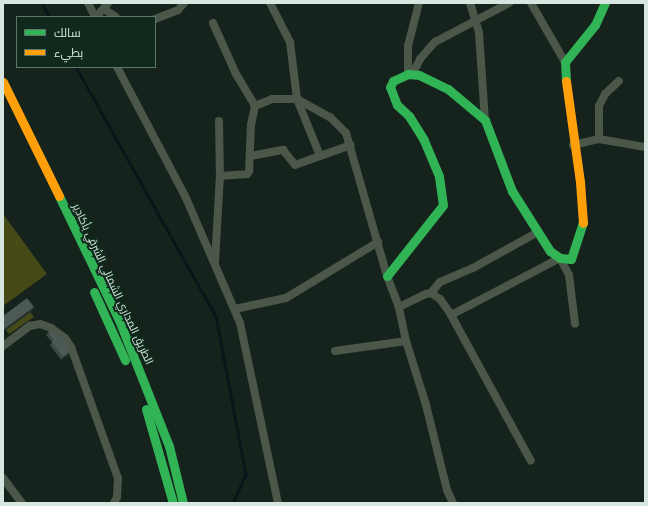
<!DOCTYPE html>
<html>
<head>
<meta charset="utf-8">
<style>
  body { margin:0 }
  #map { position:relative; width:648px; height:506px; overflow:hidden; background:#16231d; font-family:"PT Sans",Cairo,sans-serif }
  div>[style] { position:absolute }
  [style*='--x'] { left:calc(var(--x)*1px); top:calc(var(--y)*1px); width:calc(var(--w)*1px); rotate:calc(var(--a)*1deg) }
  .green>* { inset:0; background:#454a17 }
  .stream>* { height:2.5px; margin:-1.25px; padding:0 1.25px; transform-origin:1.25px; border-radius:1.25px; background:#06171a }
  .street>* { height:8px; margin:-4px; padding:0 4px; transform-origin:4px; border-radius:4px; background:#4b5749 }
  .fast>* { height:9px; margin:-4.5px; padding:0 4.5px; transform-origin:4.5px; border-radius:4.5px; background:#30b455 }
  .slow>* { height:9px; margin:-4.5px; padding:0 4.5px; transform-origin:4.5px; border-radius:4.5px; background:#ff9f0a }
  .wall>* { inset:0; background:#3b4845 }
  .shaded-wall>* { inset:0; background:#25322e }
  .building>* { inset:0; background:#4c5955 }
  span { translate:-50% -50%; white-space:nowrap; text-align:center; line-height:1.15; -webkit-text-stroke:4px #10291d; paint-order:stroke }
  .street-label { font-size:11px; color:#d7e6de }
  .frame { position:absolute; inset:0; border:4px solid #d7e6de; pointer-events:none }
  .legend { position:absolute; left:16px; top:16px; width:140px; height:52px; box-sizing:border-box; background:#10291d; border:1px solid #60756a; margin:0; padding:5px 7px; list-style:none; font-size:12px; color:#d7e6de }
  .legend li { display:flex; align-items:center; gap:8px; height:20px }
  .legend b { width:20px; border:1px solid #60756a }
</style>
</head>
<body>
<div id="map">
  <div class="green">
    <div style="clip-path:polygon(3px 214px,47px 274px,3px 306px)"></div>
    <div style="clip-path:polygon(30px 312px,34px 317px,9px 334px,6px 330px)"></div>
  </div>
  <div class="stream">
    <div style="--x:42;--y:3;--w:16;--a:63"></div>
    <div style="--x:76;--y:67;--w:286;--a:60.7"></div>
    <div style="--x:216;--y:316;--w:162;--a:79.3"></div>
    <div style="--x:246;--y:475;--w:31;--a:115"></div>
  </div>
  <div class="street">
    <div style="--x:88;--y:3;--w:16;--a:63"></div>
    <div style="--x:270;--y:3;--w:44;--a:62.9"></div>
    <div style="--x:290;--y:42;--w:57;--a:83"></div>
    <div style="--x:297;--y:99;--w:38;--a:29"></div>
    <div style="--x:330;--y:117;--w:23;--a:45"></div>
    <div style="--x:346;--y:133;--w:149;--a:74"></div>
    <div style="--x:387;--y:276;--w:33;--a:69"></div>
    <div style="--x:399;--y:307;--w:30;--a:-26"></div>
    <div style="--x:426;--y:294;--w:5;--a:-11"></div>
    <div style="--x:431;--y:293;--w:11;--a:34"></div>
    <div style="--x:440;--y:299;--w:19;--a:55"></div>
    <div style="--x:451;--y:315;--w:166;--a:61.3"></div>
    <div style="--x:470;--y:3;--w:31;--a:73"></div>
    <div style="--x:479;--y:33;--w:87;--a:86.1"></div>
    <div style="--x:531;--y:3;--w:68;--a:60"></div>
    <div style="--x:104;--y:9;--w:14;--a:34"></div>
    <div style="--x:96;--y:17;--w:18;--a:-49"></div>
    <div style="--x:155;--y:19;--w:25;--a:-21"></div>
    <div style="--x:178;--y:10;--w:9;--a:-49"></div>
    <div style="--x:213;--y:23;--w:56;--a:65.7"></div>
    <div style="--x:236;--y:74;--w:37;--a:59"></div>
    <div style="--x:255;--y:106;--w:18;--a:-22"></div>
    <div style="--x:272;--y:99;--w:25;--a:0"></div>
    <div style="--x:297;--y:99;--w:61;--a:68"></div>
    <div style="--x:117;--y:67;--w:148;--a:62.2"></div>
    <div style="--x:186;--y:198;--w:136;--a:66.6"></div>
    <div style="--x:240;--y:323;--w:184;--a:78.1"></div>
    <div style="--x:408;--y:74;--w:28;--a:-90"></div>
    <div style="--x:408;--y:46;--w:44;--a:-75.7"></div>
    <div style="--x:412;--y:75;--w:18;--a:-63"></div>
    <div style="--x:420;--y:59;--w:23;--a:-49"></div>
    <div style="--x:435;--y:42;--w:84;--a:-27.8"></div>
    <div style="--x:219;--y:121;--w:55;--a:89"></div>
    <div style="--x:599;--y:139;--w:33;--a:-90"></div>
    <div style="--x:599;--y:106;--w:13;--a:-63"></div>
    <div style="--x:605;--y:94;--w:19;--a:-43"></div>
    <div style="--x:573;--y:145;--w:27;--a:-13"></div>
    <div style="--x:599;--y:139;--w:47;--a:9.9"></div>
    <div style="--x:251;--y:156;--w:33;--a:-11"></div>
    <div style="--x:283;--y:150;--w:19;--a:51"></div>
    <div style="--x:295;--y:165;--w:59;--a:-19.7"></div>
    <div style="--x:215;--y:262;--w:86;--a:-86.7"></div>
    <div style="--x:220;--y:176;--w:27;--a:-4"></div>
    <div style="--x:247;--y:174;--w:4;--a:-56"></div>
    <div style="--x:249;--y:171;--w:46;--a:-87.5"></div>
    <div style="--x:251;--y:125;--w:19;--a:-78"></div>
    <div style="--x:431;--y:293;--w:14;--a:-51"></div>
    <div style="--x:440;--y:282;--w:36;--a:-23"></div>
    <div style="--x:473;--y:268;--w:74;--a:-29"></div>
    <div style="--x:235;--y:309;--w:52;--a:-12.2"></div>
    <div style="--x:286;--y:298;--w:108;--a:-31.3"></div>
    <div style="--x:451;--y:315;--w:123;--a:-27.6"></div>
    <div style="--x:560;--y:258;--w:19;--a:62"></div>
    <div style="--x:569;--y:275;--w:49;--a:83"></div>
    <div style="--x:406;--y:341;--w:67;--a:72.6"></div>
    <div style="--x:426;--y:405;--w:88;--a:76.1"></div>
    <div style="--x:447;--y:490;--w:14;--a:65"></div>
    <div style="--x:3;--y:346;--w:34;--a:-37"></div>
    <div style="--x:30;--y:326;--w:10;--a:-11"></div>
    <div style="--x:40;--y:324;--w:12;--a:20"></div>
    <div style="--x:51;--y:328;--w:17;--a:36"></div>
    <div style="--x:65;--y:338;--w:11;--a:56"></div>
    <div style="--x:71;--y:347;--w:139;--a:70.3"></div>
    <div style="--x:118;--y:478;--w:19;--a:93"></div>
    <div style="--x:117;--y:497;--w:7;--a:117"></div>
    <div style="--x:335;--y:351;--w:72;--a:-8"></div>
    <div style="--x:406;--y:341;--w:35;--a:-102"></div>
    <div style="--x:3;--y:478;--w:31;--a:53"></div>
  </div>
  <div class="fast">
    <div style="--x:566;--y:81;--w:19;--a:-93"></div>
    <div style="--x:565;--y:62;--w:48;--a:-51"></div>
    <div style="--x:595;--y:25;--w:24;--a:-66"></div>
    <div style="--x:59;--y:196;--w:138;--a:64.2"></div>
    <div style="--x:119;--y:320;--w:136;--a:68.4"></div>
    <div style="--x:169;--y:446;--w:59;--a:76.2"></div>
    <div style="--x:387;--y:276;--w:90;--a:-51.7"></div>
    <div style="--x:443;--y:205;--w:29;--a:-98"></div>
    <div style="--x:439;--y:176;--w:39;--a:-113"></div>
    <div style="--x:424;--y:140;--w:28;--a:-122"></div>
    <div style="--x:409;--y:116;--w:16;--a:-137"></div>
    <div style="--x:397;--y:105;--w:19;--a:-111"></div>
    <div style="--x:390;--y:87;--w:7;--a:-63"></div>
    <div style="--x:393;--y:81;--w:17;--a:-25"></div>
    <div style="--x:408;--y:74;--w:11;--a:5"></div>
    <div style="--x:419;--y:75;--w:32;--a:26"></div>
    <div style="--x:448;--y:89;--w:48;--a:40"></div>
    <div style="--x:485;--y:120;--w:76;--a:69.2"></div>
    <div style="--x:512;--y:191;--w:71;--a:57.7"></div>
    <div style="--x:550;--y:251;--w:12;--a:35"></div>
    <div style="--x:560;--y:258;--w:11;--a:5"></div>
    <div style="--x:571;--y:259;--w:38;--a:-72"></div>
    <div style="--x:94;--y:292;--w:75;--a:65.5"></div>
    <div style="--x:146;--y:409;--w:98;--a:74"></div>
  </div>
  <div class="slow">
    <div style="--x:566;--y:81;--w:102;--a:82.1"></div>
    <div style="--x:580;--y:182;--w:41;--a:85.8"></div>
    <div style="--x:3;--y:82;--w:127;--a:63.8"></div>
  </div>
  <div class="wall">
    <div style="clip-path:polygon(48px 332px,70px 352px,68px 355px,61px 360px,50px 345px,52px 342px,46px 335px)"></div>
  </div>
  <div class="shaded-wall">
    <div style="clip-path:polygon(34px 307px,31px 312px,3px 332px,3px 330px)"></div>
    <div style="clip-path:polygon(70px 352px,68px 355px,61px 360px,63px 357px)"></div>
  </div>
  <div class="building">
    <div style="clip-path:polygon(27px 298px,34px 307px,3px 330px,3px 316px)"></div>
    <div style="clip-path:polygon(51px 330px,63px 339px,70px 352px,63px 357px,52px 342px,54px 340px,48px 332px)"></div>
  </div>
  <div class="street-label">
    <span style="left:113px;top:284px;rotate:65deg">الطريق المداري الشمالي الشرقي بأكادير</span>
  </div>
  <div class="frame"></div>
  <ul class="legend">
  <li><b style="height:5px;background:#30b455"></b>سالك</li>
  <li><b style="height:5px;background:#ff9f0a"></b>بطيء</li>
  </ul>
</div>
</body>
</html>
